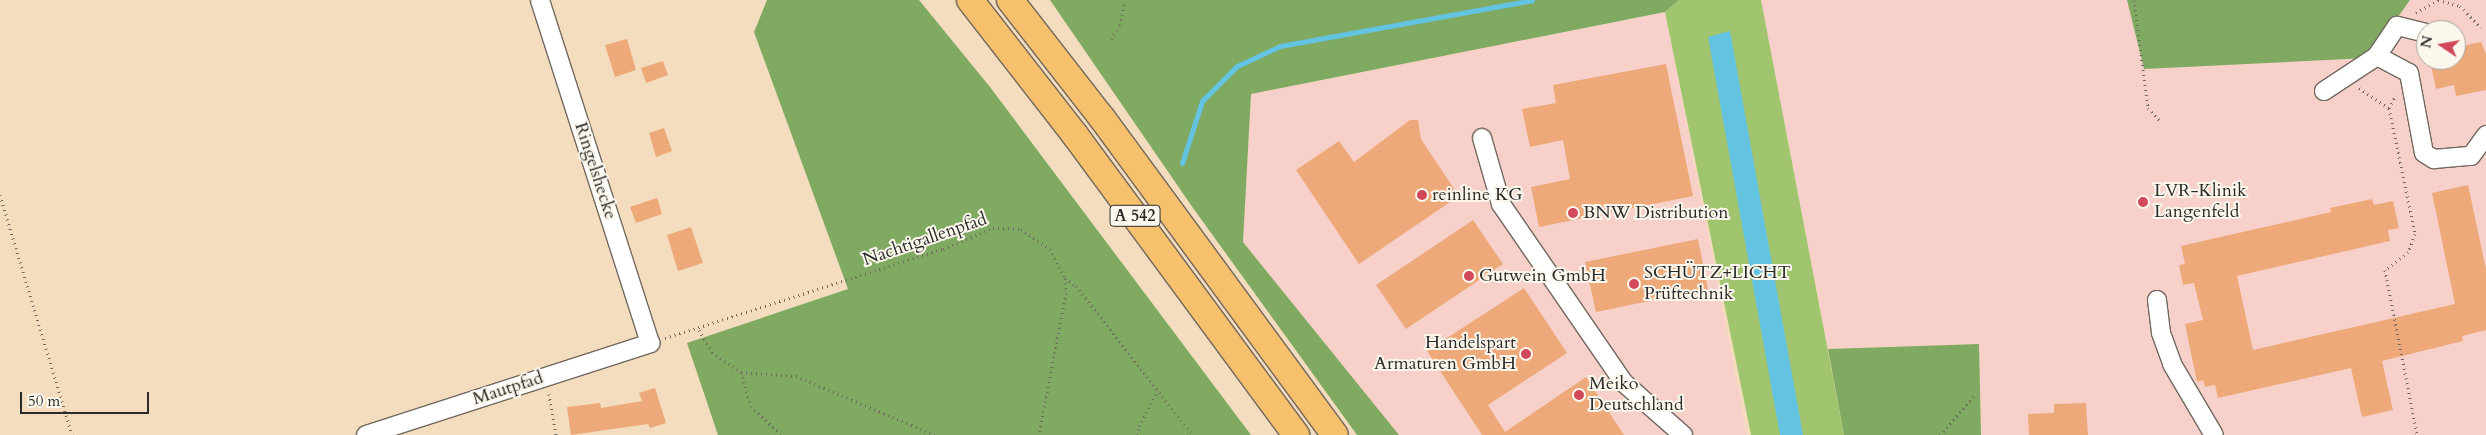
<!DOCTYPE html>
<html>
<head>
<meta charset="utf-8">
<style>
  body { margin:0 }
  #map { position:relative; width:2486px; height:435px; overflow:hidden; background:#f4dcbe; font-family:Cardo,serif }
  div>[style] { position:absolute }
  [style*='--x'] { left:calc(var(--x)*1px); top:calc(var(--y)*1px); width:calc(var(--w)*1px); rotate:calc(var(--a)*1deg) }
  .built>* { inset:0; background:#f7d1c9 }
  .green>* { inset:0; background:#a1c56f }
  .forest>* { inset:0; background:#80aa62 }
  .water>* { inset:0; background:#63c3e1 }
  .stream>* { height:5px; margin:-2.5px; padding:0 2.5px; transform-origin:2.5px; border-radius:2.5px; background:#63c3e1 }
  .building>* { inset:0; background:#eda97a }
  .path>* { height:3px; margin-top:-1.5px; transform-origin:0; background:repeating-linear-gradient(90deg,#71695e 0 1px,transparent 0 5px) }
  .roads { filter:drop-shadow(1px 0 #71695e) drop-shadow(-1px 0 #71695e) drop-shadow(0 1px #71695e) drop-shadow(0 -1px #71695e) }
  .minor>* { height:18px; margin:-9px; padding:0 9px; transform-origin:9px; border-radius:9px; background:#fff }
  .highway>* { height:26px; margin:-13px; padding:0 13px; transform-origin:13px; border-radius:13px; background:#f7c06c }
  .dots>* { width:14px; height:14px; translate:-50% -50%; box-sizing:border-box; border:2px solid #fbf7ec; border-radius:50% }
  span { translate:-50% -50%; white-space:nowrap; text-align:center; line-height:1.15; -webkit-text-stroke:4px #fbf7ec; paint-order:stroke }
  .shield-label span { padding:1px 4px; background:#fbf7ec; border:1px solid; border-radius:4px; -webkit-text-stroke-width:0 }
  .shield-label { font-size:16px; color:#2b2b2b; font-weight:700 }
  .street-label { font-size:18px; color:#2b2b2b }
  .poi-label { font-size:18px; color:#2b2b2b }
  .left { translate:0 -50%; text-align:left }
  .right { translate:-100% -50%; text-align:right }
  .north { position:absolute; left:2416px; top:20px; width:50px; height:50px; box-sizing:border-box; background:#fbf7ec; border:1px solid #a8a59f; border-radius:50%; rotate:282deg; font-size:14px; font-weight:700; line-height:20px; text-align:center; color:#2b2b2b }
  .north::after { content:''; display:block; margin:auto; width:18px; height:22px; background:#d1495b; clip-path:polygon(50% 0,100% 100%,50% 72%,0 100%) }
  .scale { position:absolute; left:20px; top:392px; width:129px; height:22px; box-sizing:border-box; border:2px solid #2b2b2b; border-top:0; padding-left:6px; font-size:15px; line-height:18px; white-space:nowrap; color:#2b2b2b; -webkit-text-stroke:4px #fbf7ec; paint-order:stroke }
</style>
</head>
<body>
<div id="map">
  <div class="built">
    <div style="clip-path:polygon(evenodd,1761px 0,2486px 0,2486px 435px,1981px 435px,1979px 344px,1828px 349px,1761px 0,2426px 30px,2456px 30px,2456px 60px,2426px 60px,2426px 30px)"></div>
    <div style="clip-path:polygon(1665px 12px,1747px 435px,1399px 435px,1243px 242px,1251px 94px)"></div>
  </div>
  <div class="green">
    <div style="clip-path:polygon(1679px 0,1761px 0,1844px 435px,1751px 435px,1665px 12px)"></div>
  </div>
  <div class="forest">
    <div style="clip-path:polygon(767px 0,919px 0,990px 87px,1251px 435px,718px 435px,687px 343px,848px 289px,754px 32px)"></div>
    <div style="clip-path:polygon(1050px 0,1679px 0,1665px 12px,1251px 94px,1243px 242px,1399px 435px,1357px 435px,1193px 208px)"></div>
    <div style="clip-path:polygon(2127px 0,2410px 0,2369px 58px,2144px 69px)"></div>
    <div style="clip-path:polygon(1979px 344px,1981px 435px,1844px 435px,1828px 349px)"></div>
  </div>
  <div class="water">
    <div style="clip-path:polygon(1730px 31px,1803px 435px,1780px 435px,1708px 37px)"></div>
  </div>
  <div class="stream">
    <div style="--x:1182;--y:163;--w:65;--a:-72.1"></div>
    <div style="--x:1202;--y:101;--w:49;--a:-45"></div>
    <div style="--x:1237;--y:66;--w:47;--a:-24.9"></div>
    <div style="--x:1280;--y:46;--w:256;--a:-10.3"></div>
  </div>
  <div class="building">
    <div style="clip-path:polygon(627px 39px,636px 70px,615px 77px,605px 45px)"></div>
    <div style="clip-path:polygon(2481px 42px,2486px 54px,2486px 90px,2456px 96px,2454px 85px,2436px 89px,2431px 65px,2456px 60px,2456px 47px)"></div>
    <div style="clip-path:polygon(663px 61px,668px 75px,646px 83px,641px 68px)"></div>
    <div style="clip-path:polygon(1666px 64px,1693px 196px,1539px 227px,1531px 187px,1570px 179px,1563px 140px,1530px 147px,1522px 109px,1556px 103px,1553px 85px)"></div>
    <div style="clip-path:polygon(1410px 120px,1418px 120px,1421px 139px,1459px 196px,1359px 264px,1296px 170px,1339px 141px,1354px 162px)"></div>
    <div style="clip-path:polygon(664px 128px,672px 151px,656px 157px,649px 133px)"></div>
    <div style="clip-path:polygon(2468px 185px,2486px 269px,2486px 330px,2462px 336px,2463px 341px,2382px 361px,2393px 410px,2362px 417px,2351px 368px,2218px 398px,2215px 385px,2205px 387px,2203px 380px,2197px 382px,2185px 324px,2203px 320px,2194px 283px,2183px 285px,2179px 265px,2185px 264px,2181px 246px,2331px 212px,2330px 208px,2372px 199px,2374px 205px,2393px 201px,2399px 228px,2388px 230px,2390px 241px,2237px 276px,2253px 350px,2455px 304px,2432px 193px)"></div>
    <div style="clip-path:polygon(657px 198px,662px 214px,636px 223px,630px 207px)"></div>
    <div style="clip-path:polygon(1473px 220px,1503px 264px,1406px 329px,1376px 285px)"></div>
    <div style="clip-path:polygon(691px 227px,703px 263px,678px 271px,667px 235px)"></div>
    <div style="clip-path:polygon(1698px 239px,1708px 289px,1596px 312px,1585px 262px)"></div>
    <div style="clip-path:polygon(1524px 288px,1567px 353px,1488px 405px,1505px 432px,1586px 377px,1624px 435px,1482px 435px,1427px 351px)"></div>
    <div style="clip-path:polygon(655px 388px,666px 423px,650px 428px,648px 424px,571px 435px,567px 407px,600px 403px,601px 408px,642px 401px,639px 393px)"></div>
    <div style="clip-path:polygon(2086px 403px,2088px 435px,2029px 435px,2028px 414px,2054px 413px,2054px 404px)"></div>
  </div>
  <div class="path">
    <div style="--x:2134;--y:0;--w:109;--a:82.6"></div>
    <div style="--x:2148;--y:108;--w:16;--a:47"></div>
    <div style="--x:2416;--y:13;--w:26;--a:-31"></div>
    <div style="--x:2438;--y:0;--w:23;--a:15"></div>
    <div style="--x:2460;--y:6;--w:30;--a:46"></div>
    <div style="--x:1111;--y:39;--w:17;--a:-57"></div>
    <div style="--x:1120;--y:25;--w:25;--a:-79"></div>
    <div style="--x:2359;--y:88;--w:36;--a:34"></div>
    <div style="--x:2389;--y:108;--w:15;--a:-62"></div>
    <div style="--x:2389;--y:108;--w:129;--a:78.3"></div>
    <div style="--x:2415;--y:234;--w:19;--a:111"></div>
    <div style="--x:2408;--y:252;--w:29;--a:142"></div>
    <div style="--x:2385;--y:270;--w:168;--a:79"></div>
    <div style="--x:0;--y:195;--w:251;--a:73.3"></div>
    <div style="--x:1065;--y:278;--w:14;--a:36"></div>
    <div style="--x:1076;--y:286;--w:189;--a:51.9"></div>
    <div style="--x:699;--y:330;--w:26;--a:59"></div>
    <div style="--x:712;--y:352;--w:35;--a:35"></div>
    <div style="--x:741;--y:372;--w:35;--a:74"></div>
    <div style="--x:751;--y:406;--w:42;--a:44"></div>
    <div style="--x:665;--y:338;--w:292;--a:-17.8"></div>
    <div style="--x:943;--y:249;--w:54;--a:-22.8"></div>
    <div style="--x:993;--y:228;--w:28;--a:2"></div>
    <div style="--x:1021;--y:229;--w:35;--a:35"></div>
    <div style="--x:1050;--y:249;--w:33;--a:63"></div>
    <div style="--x:1065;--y:278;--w:15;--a:86"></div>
    <div style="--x:1066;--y:293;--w:145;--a:100.8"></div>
    <div style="--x:741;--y:372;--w:55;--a:4.2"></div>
    <div style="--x:796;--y:376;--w:151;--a:23"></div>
    <div style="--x:549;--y:394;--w:42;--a:80.3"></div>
    <div style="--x:1138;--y:435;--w:9;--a:-84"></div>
    <div style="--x:1139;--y:426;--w:40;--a:-62"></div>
    <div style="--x:1940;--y:435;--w:55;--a:-48.7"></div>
  </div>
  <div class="roads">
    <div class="minor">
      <div style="--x:2426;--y:33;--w:30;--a:-166"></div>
      <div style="--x:2397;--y:26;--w:36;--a:124"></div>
      <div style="--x:2377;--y:56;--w:36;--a:28"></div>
      <div style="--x:2409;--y:73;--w:81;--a:79.4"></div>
      <div style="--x:2424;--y:153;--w:12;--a:31"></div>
      <div style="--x:2434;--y:159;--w:37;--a:-5"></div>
      <div style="--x:2471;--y:156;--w:26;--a:-54"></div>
      <div style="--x:2324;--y:91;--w:64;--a:-33.4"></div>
      <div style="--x:1482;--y:138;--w:69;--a:73.9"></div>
      <div style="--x:1501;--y:204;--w:217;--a:55.5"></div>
      <div style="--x:1624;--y:383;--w:79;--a:41.4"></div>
      <div style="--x:2157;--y:300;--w:33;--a:83"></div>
      <div style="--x:2161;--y:333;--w:33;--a:70"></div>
      <div style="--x:2172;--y:364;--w:82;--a:59.4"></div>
      <div style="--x:366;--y:435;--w:299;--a:-17.9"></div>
      <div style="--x:650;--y:343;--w:360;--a:-107.8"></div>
    </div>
    <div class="highway">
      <div style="--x:970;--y:0;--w:171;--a:52.1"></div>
      <div style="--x:1075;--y:135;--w:373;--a:53.6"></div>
      <div style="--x:1010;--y:0;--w:150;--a:52.1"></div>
      <div style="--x:1102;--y:118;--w:393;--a:53.7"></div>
    </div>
  </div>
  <div class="dots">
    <div style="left:1422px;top:195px;background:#d1495b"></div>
    <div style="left:2143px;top:202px;background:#d1495b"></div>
    <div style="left:1573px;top:213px;background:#d1495b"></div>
    <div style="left:1469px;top:276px;background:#d1495b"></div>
    <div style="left:1634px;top:284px;background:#d1495b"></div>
    <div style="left:1526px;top:354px;background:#d1495b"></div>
    <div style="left:1579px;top:395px;background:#d1495b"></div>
  </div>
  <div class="shield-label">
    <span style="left:1135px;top:216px">A 542</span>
  </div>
  <div class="street-label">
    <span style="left:595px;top:171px;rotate:72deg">Ringelshecke</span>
    <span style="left:925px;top:240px;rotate:-19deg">Nachtigallenpfad</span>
    <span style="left:508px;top:389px;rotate:-18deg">Mautpfad</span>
  </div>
  <div class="poi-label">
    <span class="left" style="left:2154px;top:202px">LVR-Klinik<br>Langenfeld</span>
    <span class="left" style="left:1432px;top:195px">reinline KG</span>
    <span class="left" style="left:1583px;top:213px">BNW Distribution</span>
    <span class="left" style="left:1644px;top:284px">SCHÜTZ+LICHT<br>Prüftechnik</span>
    <span class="left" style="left:1479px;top:276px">Gutwein GmbH</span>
    <span class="right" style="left:1516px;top:354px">Handelspart<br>Armaturen GmbH</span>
    <span class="left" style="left:1589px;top:395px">Meiko<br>Deutschland</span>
  </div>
  <div class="north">N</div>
  <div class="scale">50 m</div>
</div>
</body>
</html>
